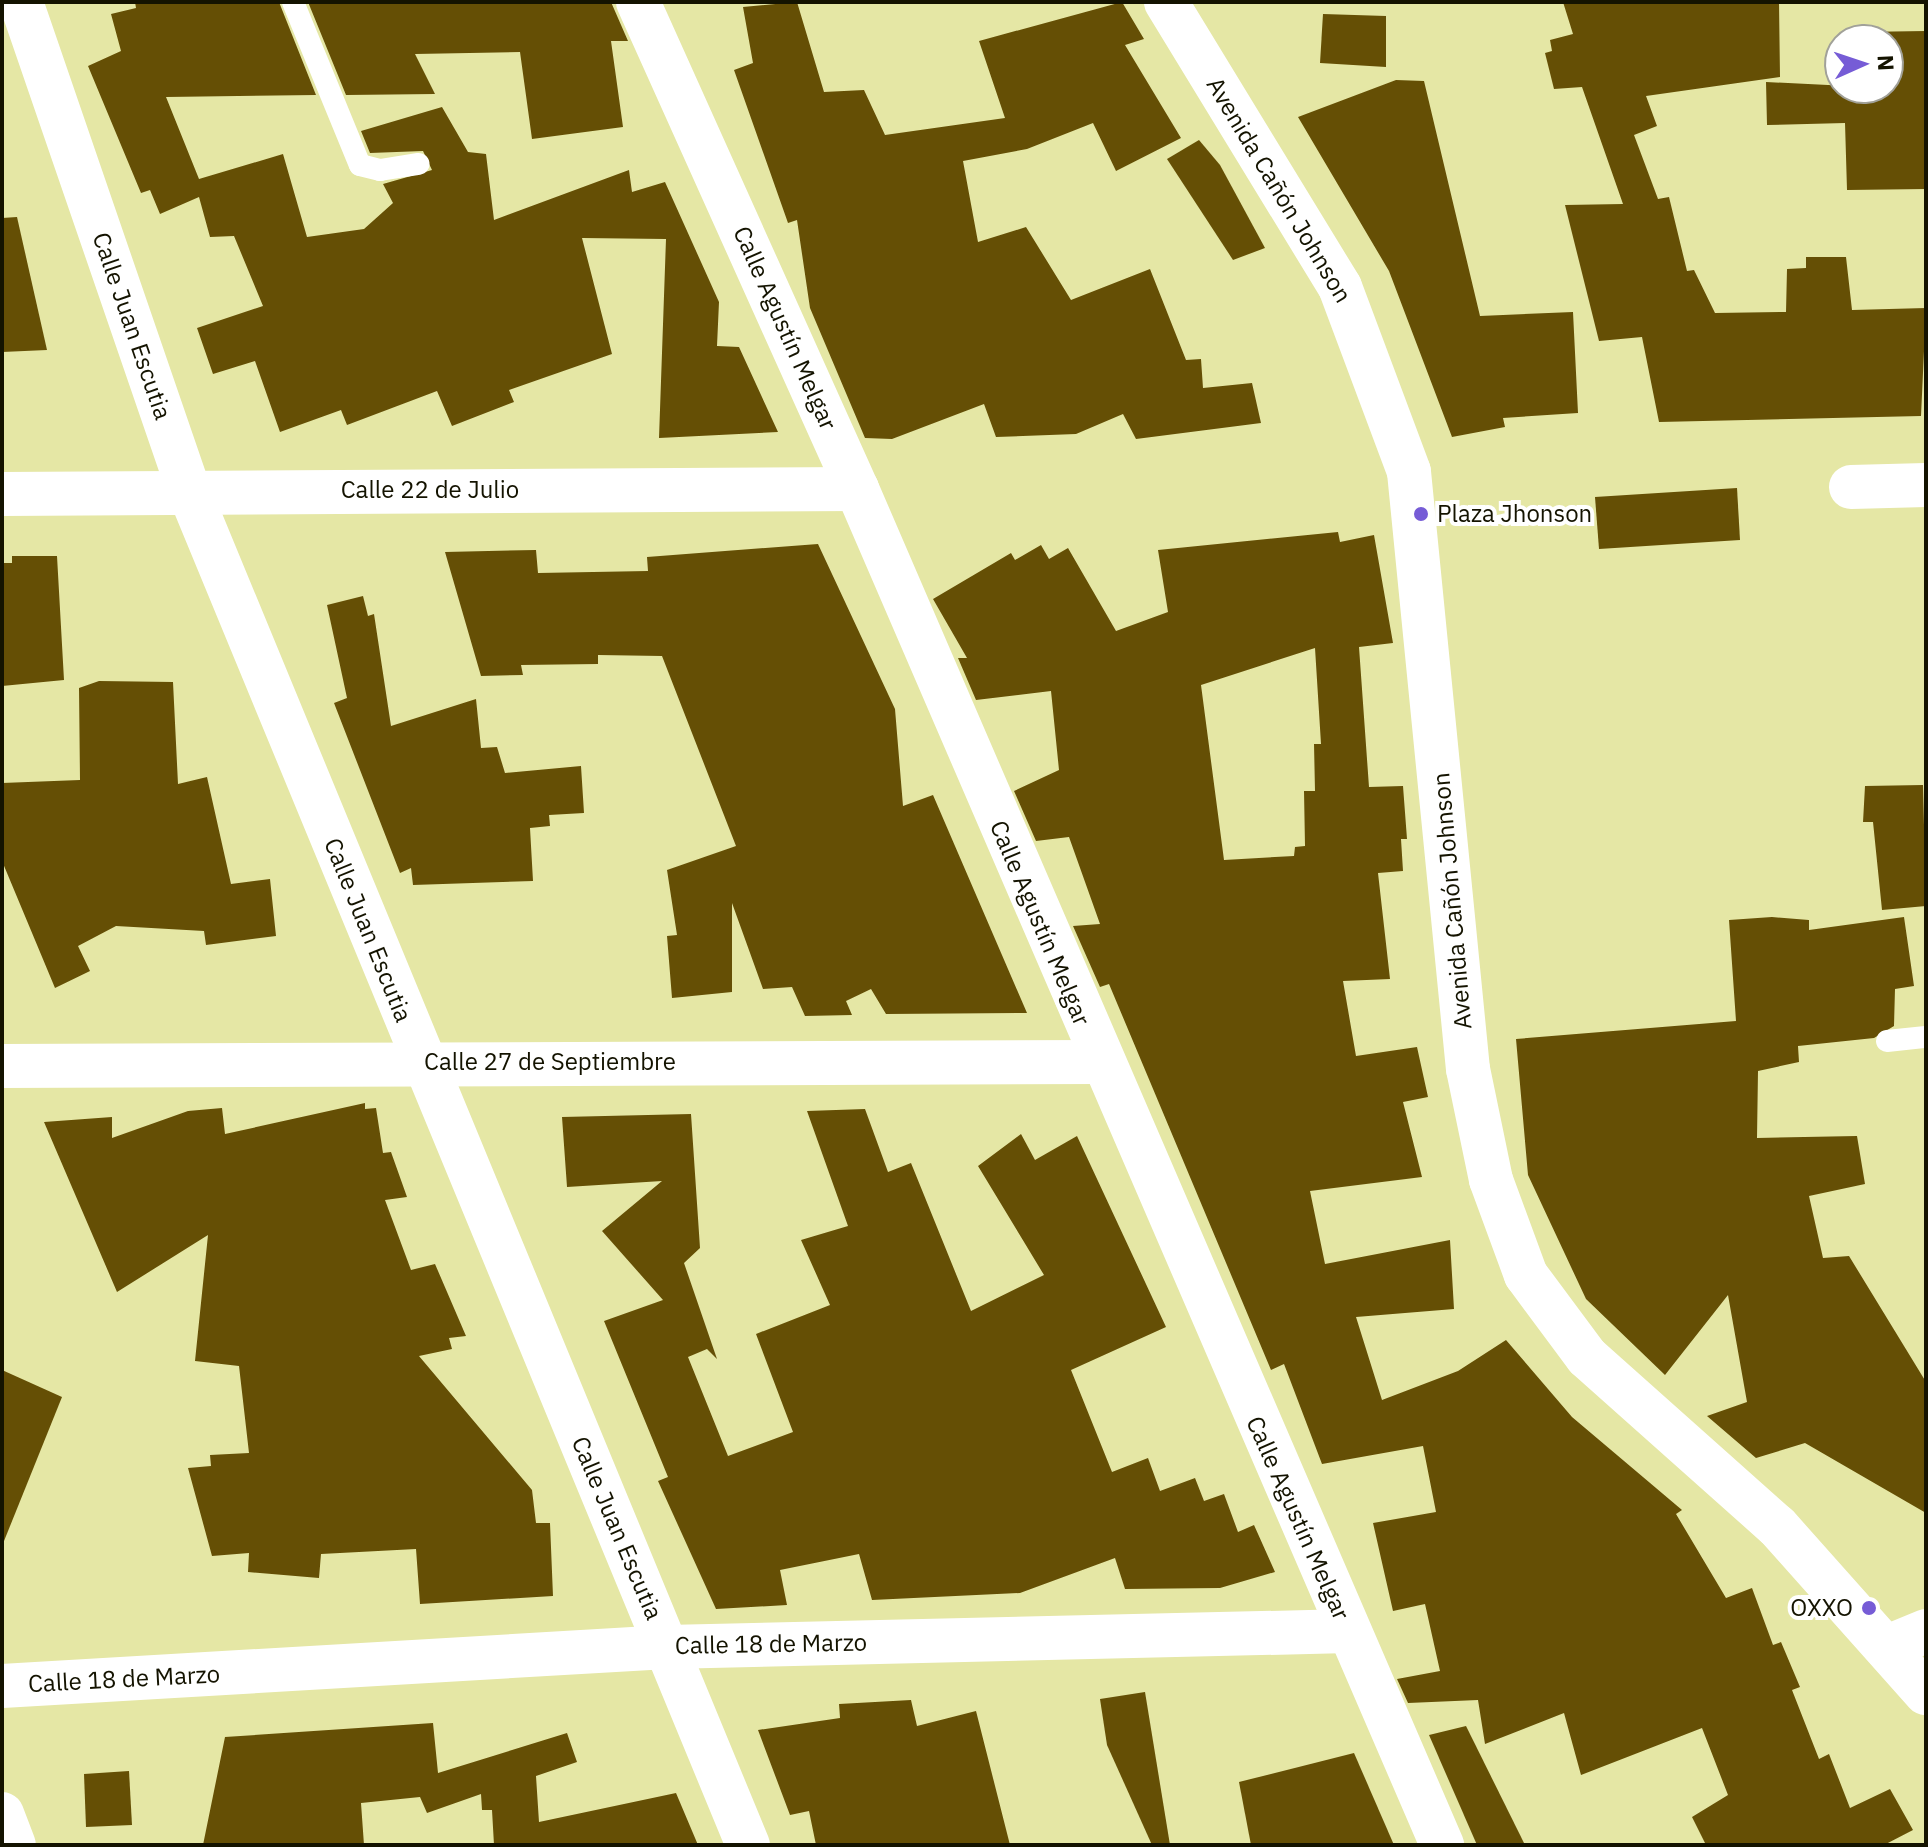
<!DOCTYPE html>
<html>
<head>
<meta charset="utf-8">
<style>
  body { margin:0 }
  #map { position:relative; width:1928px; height:1847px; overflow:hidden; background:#e5e7a5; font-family:"IBM Plex Sans",sans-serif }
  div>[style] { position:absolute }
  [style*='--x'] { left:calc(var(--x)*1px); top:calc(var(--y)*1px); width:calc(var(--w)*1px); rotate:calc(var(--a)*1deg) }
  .building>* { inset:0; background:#654f05 }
  .service>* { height:22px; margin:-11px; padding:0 11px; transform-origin:11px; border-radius:11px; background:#fff }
  .minor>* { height:44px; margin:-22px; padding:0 22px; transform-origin:22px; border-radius:22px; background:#fff }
  .tertiary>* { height:44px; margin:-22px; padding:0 22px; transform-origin:22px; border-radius:22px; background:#fff }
  .secondary>* { height:44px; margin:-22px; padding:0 22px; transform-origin:22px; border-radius:22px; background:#fff }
  .dots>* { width:22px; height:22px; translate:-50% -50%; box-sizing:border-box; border:4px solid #fff; border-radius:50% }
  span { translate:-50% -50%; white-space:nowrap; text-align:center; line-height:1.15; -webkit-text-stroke:8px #fff; paint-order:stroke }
  .street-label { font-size:24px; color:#141300 }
  .poi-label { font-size:24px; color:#141300 }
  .left { translate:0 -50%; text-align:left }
  .right { translate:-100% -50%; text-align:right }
  .frame { position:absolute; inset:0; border:4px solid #141300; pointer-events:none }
  .north { position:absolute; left:1824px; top:24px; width:80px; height:80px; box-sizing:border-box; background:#fff; border:2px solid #a1a199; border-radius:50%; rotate:87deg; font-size:22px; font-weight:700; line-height:32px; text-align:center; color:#141300 }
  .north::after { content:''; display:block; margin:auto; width:28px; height:36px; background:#765cd6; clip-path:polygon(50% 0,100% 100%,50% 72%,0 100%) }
</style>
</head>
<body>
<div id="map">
  <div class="building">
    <div style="clip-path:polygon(135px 2px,279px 2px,316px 95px,166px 97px,199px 179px,283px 154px,307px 237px,364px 229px,393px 203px,383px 184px,432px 170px,423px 151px,370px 153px,361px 131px,442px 107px,468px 152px,486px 154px,494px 220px,629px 170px,632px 192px,665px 182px,719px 302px,717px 346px,739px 347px,778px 432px,659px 438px,666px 239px,582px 238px,612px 354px,509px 390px,514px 402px,452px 426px,437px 391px,347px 425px,341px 410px,280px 432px,255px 361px,213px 374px,197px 328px,263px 306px,234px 236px,210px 237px,199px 197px,160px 214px,150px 190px,141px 193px,88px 66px,121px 51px,111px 14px,136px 8px)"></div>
    <div style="clip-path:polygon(308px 2px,611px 2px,628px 41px,611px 41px,623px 127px,532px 139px,520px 52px,415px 54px,435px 94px,346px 95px)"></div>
    <div style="clip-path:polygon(797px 2px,824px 92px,864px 90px,885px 135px,1005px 118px,979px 41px,1122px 2px,1144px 39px,1125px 45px,1181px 138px,1116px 171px,1093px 123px,1027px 149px,963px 161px,978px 242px,1026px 227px,1071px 300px,1150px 269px,1186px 360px,1201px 359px,1203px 388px,1252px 383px,1261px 423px,1136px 439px,1123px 414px,1076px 434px,996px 437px,984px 404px,892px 439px,865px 438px,810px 308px,797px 220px,788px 223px,734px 70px,753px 63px,743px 7px)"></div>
    <div style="clip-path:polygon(1563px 2px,1779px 2px,1780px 77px,1646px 96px,1657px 126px,1634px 135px,1658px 199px,1669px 197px,1687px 271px,1694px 270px,1715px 313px,1786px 312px,1787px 269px,1806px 268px,1806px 257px,1846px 257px,1852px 310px,1926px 308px,1921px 416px,1659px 422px,1642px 337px,1599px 341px,1565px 205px,1623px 204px,1582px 87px,1554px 89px,1545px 53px,1552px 51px,1550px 40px,1573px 34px)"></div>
    <div style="clip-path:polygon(1323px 14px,1386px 16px,1386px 67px,1320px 63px)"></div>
    <div style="clip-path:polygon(1926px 31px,1926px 189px,1847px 190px,1845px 123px,1767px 125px,1766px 82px,1888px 88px,1888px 40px,1860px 40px,1860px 32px)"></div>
    <div style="clip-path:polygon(1396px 80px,1424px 81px,1480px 316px,1573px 312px,1578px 413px,1503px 418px,1505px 427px,1452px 437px,1389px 271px,1298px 117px)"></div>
    <div style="clip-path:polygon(1199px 140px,1220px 165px,1265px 248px,1233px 260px,1167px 159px)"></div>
    <div style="clip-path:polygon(17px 217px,47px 350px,2px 352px,2px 218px)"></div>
    <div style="clip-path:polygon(1737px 488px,1740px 540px,1599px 549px,1595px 497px)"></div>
    <div style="clip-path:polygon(evenodd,1338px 532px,1340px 542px,1374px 535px,1393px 643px,1359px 647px,1369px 787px,1403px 786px,1407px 839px,1401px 839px,1403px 871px,1378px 873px,1390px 979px,1343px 981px,1356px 1056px,1417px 1047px,1428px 1097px,1403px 1102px,1422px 1177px,1310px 1191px,1325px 1264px,1450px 1240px,1454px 1309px,1356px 1317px,1382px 1400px,1458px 1371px,1506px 1340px,1572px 1417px,1682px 1510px,1676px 1514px,1726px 1598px,1752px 1588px,1773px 1645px,1781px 1642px,1800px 1687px,1792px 1690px,1819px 1759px,1829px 1754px,1850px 1808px,1890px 1789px,1913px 1830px,1884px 1845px,1706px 1845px,1692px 1817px,1728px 1795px,1702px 1728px,1581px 1775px,1564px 1713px,1485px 1744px,1478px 1700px,1408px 1703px,1397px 1679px,1440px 1671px,1425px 1604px,1393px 1611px,1373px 1523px,1436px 1512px,1423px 1446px,1322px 1464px,1284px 1364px,1271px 1370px,1109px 984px,1100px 987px,1073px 926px,1100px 924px,1069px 837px,1036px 841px,1014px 791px,1059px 770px,1051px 691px,976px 700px,958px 658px,967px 658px,933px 599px,1011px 553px,1015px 560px,1041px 545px,1049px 559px,1068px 548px,1116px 631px,1168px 612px,1158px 550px,1338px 532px,1315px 648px,1321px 744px,1314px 744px,1315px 791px,1304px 791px,1305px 846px,1295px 847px,1294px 856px,1224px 860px,1201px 685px,1315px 648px)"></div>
    <div style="clip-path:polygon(818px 544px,895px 709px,903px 806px,933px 795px,1027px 1013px,886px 1014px,871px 989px,846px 1001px,852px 1015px,805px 1016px,792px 987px,763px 989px,732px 903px,732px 992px,672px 998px,667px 936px,677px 935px,667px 870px,736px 846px,662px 656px,598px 655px,598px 664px,521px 665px,523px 675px,481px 676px,445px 552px,536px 550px,538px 573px,648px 571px,647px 557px)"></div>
    <div style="clip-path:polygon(12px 556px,57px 556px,64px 680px,2px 686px,2px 563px,12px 563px)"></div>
    <div style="clip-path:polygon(363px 596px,368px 616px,374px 614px,391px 726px,476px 699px,481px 748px,497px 747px,505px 773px,581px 766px,584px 813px,549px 815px,550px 826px,530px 828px,533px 881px,413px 885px,411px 868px,400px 873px,334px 703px,347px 698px,327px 605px)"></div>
    <div style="clip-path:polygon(99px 681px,173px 682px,178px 784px,207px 777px,231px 884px,270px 879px,276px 936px,206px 945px,204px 931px,116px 926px,78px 946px,90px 971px,55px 988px,2px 861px,2px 783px,80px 780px,79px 688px)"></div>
    <div style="clip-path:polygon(1923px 785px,1926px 906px,1882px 910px,1873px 822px,1863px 822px,1865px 786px)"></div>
    <div style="clip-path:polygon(1772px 917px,1809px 920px,1809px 930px,1904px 917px,1914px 986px,1895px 989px,1894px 1026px,1874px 1038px,1798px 1046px,1799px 1062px,1758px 1071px,1757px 1138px,1857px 1136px,1865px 1184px,1809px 1196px,1823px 1258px,1849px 1256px,1926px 1382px,1926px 1513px,1805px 1443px,1756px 1458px,1707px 1416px,1747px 1402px,1728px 1295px,1665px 1375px,1586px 1299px,1528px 1175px,1516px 1039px,1736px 1021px,1729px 920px)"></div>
    <div style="clip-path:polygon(365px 1103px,365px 1109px,376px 1108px,383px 1153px,391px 1152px,407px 1197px,385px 1200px,411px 1270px,435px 1264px,466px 1336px,449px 1338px,452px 1349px,419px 1356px,532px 1490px,536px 1523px,550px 1523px,553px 1596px,420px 1604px,416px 1549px,321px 1554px,319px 1578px,248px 1572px,249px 1553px,212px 1556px,188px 1468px,211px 1466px,210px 1455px,249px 1453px,239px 1366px,195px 1361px,208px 1235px,117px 1292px,44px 1122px,112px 1117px,112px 1138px,188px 1111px,222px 1108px,225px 1134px)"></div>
    <div style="clip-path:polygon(865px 1109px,888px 1172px,911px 1163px,971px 1311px,1044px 1275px,978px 1166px,1021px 1134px,1035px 1160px,1077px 1136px,1166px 1327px,1071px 1370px,1112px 1472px,1148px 1458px,1160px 1491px,1195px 1478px,1204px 1501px,1224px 1494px,1238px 1532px,1254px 1525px,1275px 1572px,1220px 1588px,1125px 1589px,1115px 1558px,1020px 1593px,872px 1600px,859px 1554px,780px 1570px,787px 1605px,716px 1609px,658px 1481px,668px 1477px,604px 1321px,663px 1300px,602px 1231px,662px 1181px,567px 1187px,562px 1117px,691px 1114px,700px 1248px,684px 1263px,717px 1359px,707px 1349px,688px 1357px,728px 1456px,793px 1432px,756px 1334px,830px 1305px,801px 1240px,848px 1226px,807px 1111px)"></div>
    <div style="clip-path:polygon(2px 1370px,62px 1397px,2px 1546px)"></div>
    <div style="clip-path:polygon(1145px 1692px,1170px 1845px,1152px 1845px,1107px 1745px,1100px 1699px)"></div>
    <div style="clip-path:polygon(911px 1700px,917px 1726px,976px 1711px,1010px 1845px,816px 1845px,809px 1811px,790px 1815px,758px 1730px,840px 1718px,839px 1704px)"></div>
    <div style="clip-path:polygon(433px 1723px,438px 1773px,567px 1733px,577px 1762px,536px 1776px,539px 1822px,676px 1793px,698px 1845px,494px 1845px,492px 1810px,482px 1810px,481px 1794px,427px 1813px,420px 1797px,361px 1803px,364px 1845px,203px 1845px,225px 1737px)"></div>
    <div style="clip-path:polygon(1466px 1726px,1525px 1845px,1477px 1845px,1429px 1735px)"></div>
    <div style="clip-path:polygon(1354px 1753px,1394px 1845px,1251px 1845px,1239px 1782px)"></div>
    <div style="clip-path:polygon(129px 1771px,132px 1825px,86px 1827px,84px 1774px)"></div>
  </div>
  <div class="service">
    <div style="--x:293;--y:2;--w:176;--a:67.7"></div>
    <div style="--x:360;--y:165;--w:21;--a:14"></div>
    <div style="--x:380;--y:170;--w:39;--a:-9"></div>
    <div style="--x:1887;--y:1041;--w:39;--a:-6"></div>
  </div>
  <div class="minor">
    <div style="--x:21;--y:2;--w:517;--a:71.04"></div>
    <div style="--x:189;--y:491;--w:1465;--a:67.57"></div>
    <div style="--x:638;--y:2;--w:534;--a:65.79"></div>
    <div style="--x:1851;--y:487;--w:75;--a:-1.5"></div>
    <div style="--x:2;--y:1066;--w:1097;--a:-0.21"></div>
    <div style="--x:1887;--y:1647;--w:42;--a:-22.3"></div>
    <div style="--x:2;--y:1686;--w:666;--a:-3.36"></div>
    <div style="--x:667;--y:1647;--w:682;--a:-1.34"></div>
    <div style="--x:2;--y:1814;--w:33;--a:69"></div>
  </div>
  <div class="tertiary">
    <div style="--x:2;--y:494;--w:855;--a:-0.34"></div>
    <div style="--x:857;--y:489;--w:1477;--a:66.66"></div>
  </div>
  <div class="secondary">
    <div style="--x:1166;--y:2;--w:334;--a:58.6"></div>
    <div style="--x:1340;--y:287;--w:197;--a:69.5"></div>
    <div style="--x:1409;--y:472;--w:600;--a:84.36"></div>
    <div style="--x:1468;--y:1069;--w:113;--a:78.3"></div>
    <div style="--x:1491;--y:1180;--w:101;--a:69.8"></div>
    <div style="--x:1526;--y:1275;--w:102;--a:53.4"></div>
    <div style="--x:1587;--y:1357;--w:254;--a:41.7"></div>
    <div style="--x:1777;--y:1526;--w:224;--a:48.3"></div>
  </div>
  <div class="dots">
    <div style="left:1421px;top:514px;background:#765cd6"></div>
    <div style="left:1869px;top:1608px;background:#765cd6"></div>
  </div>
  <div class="street-label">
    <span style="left:1279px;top:190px;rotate:59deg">Avenida Cañón Johnson</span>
    <span style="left:132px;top:326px;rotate:71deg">Calle Juan Escutia</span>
    <span style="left:785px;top:328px;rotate:66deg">Calle Agustín Melgar</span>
    <span style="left:430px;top:490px">Calle 22 de Julio</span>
    <span style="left:1452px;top:901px;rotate:-95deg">Avenida Cañón Johnson</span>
    <span style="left:1040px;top:923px;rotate:67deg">Calle Agustín Melgar</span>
    <span style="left:368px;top:930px;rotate:68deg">Calle Juan Escutia</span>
    <span style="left:550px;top:1062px">Calle 27 de Septiembre</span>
    <span style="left:1298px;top:1518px;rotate:66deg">Calle Agustín Melgar</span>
    <span style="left:617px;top:1528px;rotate:67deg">Calle Juan Escutia</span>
    <span style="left:771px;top:1644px;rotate:-1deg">Calle 18 de Marzo</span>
    <span style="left:124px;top:1679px;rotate:-3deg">Calle 18 de Marzo</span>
  </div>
  <div class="poi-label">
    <span class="left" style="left:1437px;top:514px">Plaza Jhonson</span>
    <span class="right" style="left:1853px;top:1608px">OXXO</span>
  </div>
  <div class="frame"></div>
  <div class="north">N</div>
</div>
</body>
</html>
